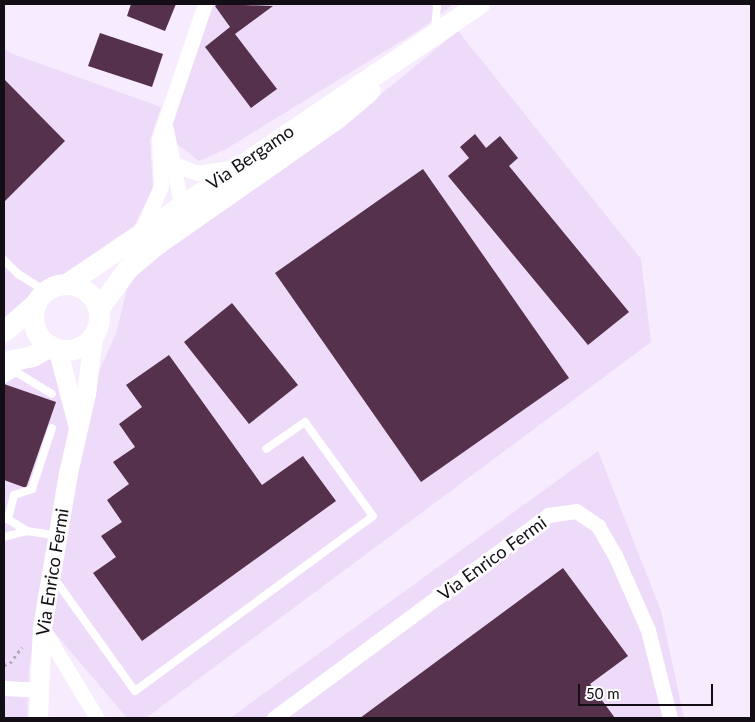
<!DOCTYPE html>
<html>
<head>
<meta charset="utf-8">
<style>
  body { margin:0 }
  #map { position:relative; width:755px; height:722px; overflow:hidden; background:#f7ebfe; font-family:Lato,sans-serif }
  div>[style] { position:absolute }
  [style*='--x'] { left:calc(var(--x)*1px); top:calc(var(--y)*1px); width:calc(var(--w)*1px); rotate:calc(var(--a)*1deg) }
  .built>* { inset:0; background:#eedbf9 }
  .building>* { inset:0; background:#55314c }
  .path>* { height:3px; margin-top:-1.5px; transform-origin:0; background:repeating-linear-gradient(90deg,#b2a8b8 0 2.5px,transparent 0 6.5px) }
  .service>* { height:8px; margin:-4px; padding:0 4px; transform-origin:4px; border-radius:4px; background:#fff }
  .minor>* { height:15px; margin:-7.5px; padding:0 7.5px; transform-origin:7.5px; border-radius:7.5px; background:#fff }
  .tertiary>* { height:19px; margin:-9.5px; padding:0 9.5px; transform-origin:9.5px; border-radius:9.5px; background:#fff }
  .secondary>* { height:21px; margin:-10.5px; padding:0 10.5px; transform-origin:10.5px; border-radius:10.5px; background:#fff }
  .secondary>.ring { margin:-10.5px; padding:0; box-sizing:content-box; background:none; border:21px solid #fff; border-radius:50% }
  span { translate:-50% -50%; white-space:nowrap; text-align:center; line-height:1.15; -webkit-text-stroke:5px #fdfdfd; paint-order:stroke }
  .street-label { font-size:18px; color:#130e16 }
  .frame { position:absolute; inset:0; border:5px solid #130e16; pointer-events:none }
  .scale { position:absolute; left:578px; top:684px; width:135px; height:22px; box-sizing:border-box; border:2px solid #130e16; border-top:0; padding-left:6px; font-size:15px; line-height:18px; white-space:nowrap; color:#130e16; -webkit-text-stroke:4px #fdfdfd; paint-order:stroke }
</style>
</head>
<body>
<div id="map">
  <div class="built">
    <div style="clip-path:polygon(209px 4px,454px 4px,421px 29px,226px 149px,199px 161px,177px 144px,171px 124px)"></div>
    <div style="clip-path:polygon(458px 31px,641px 259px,651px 342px,146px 718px,127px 718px,49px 626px,95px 380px,116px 334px,130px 277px,374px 100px)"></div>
    <div style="clip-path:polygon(4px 48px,10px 53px,161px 107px,150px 140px,153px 188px,132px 230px,68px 274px,48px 280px,4px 320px)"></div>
    <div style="clip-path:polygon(45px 358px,54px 362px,74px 427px,37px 615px,29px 669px,27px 718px,4px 718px,4px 366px)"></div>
    <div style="clip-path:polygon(598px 451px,661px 611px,684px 718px,230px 718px)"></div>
  </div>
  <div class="building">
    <div style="clip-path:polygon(131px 4px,176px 4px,165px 31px,127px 16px)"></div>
    <div style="clip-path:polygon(218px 4px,273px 6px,235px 34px,277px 89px,251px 108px,205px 47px,230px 27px,215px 6px)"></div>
    <div style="clip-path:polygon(100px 33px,163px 54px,152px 87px,88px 66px)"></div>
    <div style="clip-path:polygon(4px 79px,65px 141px,4px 202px)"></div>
    <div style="clip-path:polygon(475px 134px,486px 148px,500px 136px,518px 158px,509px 166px,629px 312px,588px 345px,448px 176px,469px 158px,460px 147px)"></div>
    <div style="clip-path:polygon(423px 169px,569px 378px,421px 482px,275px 273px)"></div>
    <div style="clip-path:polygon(232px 303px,298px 385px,249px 424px,184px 342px)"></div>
    <div style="clip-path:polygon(169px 355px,262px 485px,303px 456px,336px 501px,142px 641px,93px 573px,116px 557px,101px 536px,122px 522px,107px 500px,129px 484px,113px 462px,135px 447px,119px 424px,142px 407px,126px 385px)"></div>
    <div style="clip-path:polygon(4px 384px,56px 402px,26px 488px,4px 480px)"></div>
    <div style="clip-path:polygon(563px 568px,628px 656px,590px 684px,615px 718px,360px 718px)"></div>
  </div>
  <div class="path">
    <div style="--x:4;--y:665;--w:6;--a:-18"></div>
    <div style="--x:10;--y:663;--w:20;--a:-53"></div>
  </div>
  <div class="service">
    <div style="--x:435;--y:29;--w:25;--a:-85"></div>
    <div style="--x:4;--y:260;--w:20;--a:45"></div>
    <div style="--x:18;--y:274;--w:32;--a:32"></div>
    <div style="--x:4;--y:379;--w:14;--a:-30"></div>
    <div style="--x:16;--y:372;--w:42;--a:31.4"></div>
    <div style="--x:6;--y:518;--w:25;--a:32"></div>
    <div style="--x:27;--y:531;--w:30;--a:9"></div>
    <div style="--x:8;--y:519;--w:25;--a:-76"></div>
    <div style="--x:14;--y:495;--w:19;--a:-18"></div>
    <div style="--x:32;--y:489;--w:64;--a:-71.8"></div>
    <div style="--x:4;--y:537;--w:24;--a:-15"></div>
    <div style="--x:54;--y:578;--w:139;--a:54.4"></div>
    <div style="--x:135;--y:691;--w:295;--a:-36.3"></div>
    <div style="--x:373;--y:516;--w:116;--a:-125.9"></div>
    <div style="--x:305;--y:422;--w:47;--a:145.3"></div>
  </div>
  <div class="minor">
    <div style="--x:166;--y:129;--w:76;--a:78.7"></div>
    <div style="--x:181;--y:204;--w:10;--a:96"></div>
    <div style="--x:174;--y:164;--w:25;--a:21"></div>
    <div style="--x:197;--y:173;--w:38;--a:-9"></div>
    <div style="--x:141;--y:232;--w:50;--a:-66.5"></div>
    <div style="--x:161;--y:186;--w:47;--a:-92.4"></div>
    <div style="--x:159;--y:139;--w:143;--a:-71.2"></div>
    <div style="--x:42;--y:627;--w:106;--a:58.9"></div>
    <div style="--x:4;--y:688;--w:33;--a:3"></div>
    <div style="--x:274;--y:718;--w:341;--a:-36.5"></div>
    <div style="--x:548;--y:515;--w:28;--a:-8"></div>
    <div style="--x:576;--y:511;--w:27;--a:34"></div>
    <div style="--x:598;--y:526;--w:34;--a:60"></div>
    <div style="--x:615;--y:555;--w:82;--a:66.3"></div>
    <div style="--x:648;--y:630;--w:91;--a:76"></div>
  </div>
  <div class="tertiary">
    <div style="--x:58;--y:351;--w:75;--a:75.4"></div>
    <div style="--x:38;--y:718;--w:91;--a:-87.5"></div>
    <div style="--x:42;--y:627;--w:156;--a:-80.4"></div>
    <div style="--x:68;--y:473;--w:81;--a:-77.2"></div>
    <div style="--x:86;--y:394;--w:56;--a:-82.9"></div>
  </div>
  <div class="secondary">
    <div style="--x:68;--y:283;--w:497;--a:-34.2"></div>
    <div class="ring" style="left:33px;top:284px;width:45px;height:45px"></div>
    <div style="--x:99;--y:308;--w:48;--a:-54.3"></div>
    <div style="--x:127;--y:269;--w:35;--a:-40"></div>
    <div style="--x:154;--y:246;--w:223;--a:-35"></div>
    <div style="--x:337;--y:118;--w:43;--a:-40.3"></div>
    <div style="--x:4;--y:331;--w:43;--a:-41.2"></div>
    <div style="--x:4;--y:362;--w:29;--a:-12"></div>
    <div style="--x:32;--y:356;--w:19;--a:-28"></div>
  </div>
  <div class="street-label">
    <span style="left:250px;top:157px;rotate:-34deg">Via Bergamo</span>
    <span style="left:492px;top:558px;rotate:-36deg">Via Enrico Fermi</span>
    <span style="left:52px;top:572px;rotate:-81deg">Via Enrico Fermi</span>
  </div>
  <div class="frame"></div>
  <div class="scale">50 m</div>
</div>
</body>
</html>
